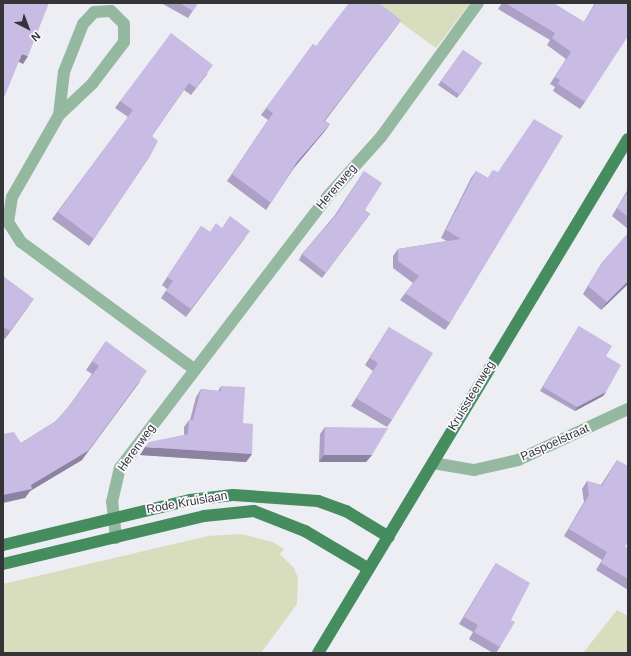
<!DOCTYPE html>
<html>
<head>
<meta charset="utf-8">
<style>
  body { margin:0 }
  #map { position:relative; width:631px; height:656px; overflow:hidden; background:#ededf4; font-family:Helvetica,sans-serif }
  div>[style] { position:absolute }
  [style*='--x'] { left:calc(var(--x)*1px); top:calc(var(--y)*1px); width:calc(var(--w)*1px); rotate:calc(var(--a)*1deg) }
  .green>* { inset:0; background:#d8ddbd }
  .minor>* { height:12px; margin:-6px; padding:0 6px; transform-origin:6px; border-radius:6px; background:#95b9a0 }
  .primary>* { height:12px; margin:-6px; padding:0 6px; transform-origin:6px; border-radius:6px; background:#458c5f }
  .wall>* { inset:0; background:#aca1c4 }
  .shaded-wall>* { inset:0; background:#8c83a0 }
  .building>* { inset:0; background:#c8bbe4 }
  span { translate:-50% -50%; white-space:nowrap; text-align:center; line-height:1.15; -webkit-text-stroke:3.5px #fbfaff; paint-order:stroke }
  .street-label { font-size:12px; color:#353538 }
  .frame { position:absolute; inset:0; border:4px solid #353538; pointer-events:none }
  .north { position:absolute; left:8px; top:8px; width:40px; height:40px; -webkit-text-stroke:3px #fbfaff; paint-order:stroke; rotate:138deg; font-size:11px; font-weight:700; line-height:16px; text-align:center; color:#353538 }
  .north::after { content:''; display:block; margin:auto; width:14px; height:18px; background:#353538; clip-path:polygon(50% 0,100% 100%,50% 72%,0 100%) }
</style>
</head>
<body>
<div id="map">
  <div class="green">
    <div style="clip-path:polygon(374px 3px,470px 3px,436px 48px)"></div>
    <div style="clip-path:polygon(241px 534px,273px 542px,284px 549px,280px 554px,294px 568px,298px 578px,297px 604px,261px 653px,3px 652px,3px 584px,208px 536px)"></div>
    <div style="clip-path:polygon(617px 610px,628px 616px,628px 653px,583px 653px)"></div>
  </div>
  <div class="minor">
    <div style="--x:59;--y:115;--w:43;--a:-83.4"></div>
    <div style="--x:64;--y:72;--w:52;--a:-68.4"></div>
    <div style="--x:83;--y:24;--w:16;--a:-47"></div>
    <div style="--x:94;--y:12;--w:17;--a:-3"></div>
    <div style="--x:111;--y:11;--w:18;--a:45"></div>
    <div style="--x:124;--y:24;--w:18;--a:90"></div>
    <div style="--x:124;--y:42;--w:53;--a:127.3"></div>
    <div style="--x:92;--y:84;--w:45;--a:136.8"></div>
    <div style="--x:59;--y:115;--w:95;--a:119.8"></div>
    <div style="--x:12;--y:197;--w:25;--a:99"></div>
    <div style="--x:8;--y:222;--w:24;--a:57"></div>
    <div style="--x:21;--y:242;--w:216;--a:36.3"></div>
    <div style="--x:433;--y:463;--w:42;--a:9.7"></div>
    <div style="--x:474;--y:470;--w:45;--a:-12.8"></div>
    <div style="--x:518;--y:460;--w:121;--a:-24.9"></div>
    <div style="--x:116;--y:538;--w:36;--a:-96"></div>
    <div style="--x:112;--y:502;--w:35;--a:-77"></div>
    <div style="--x:120;--y:468;--w:342;--a:-52.6"></div>
    <div style="--x:328;--y:196;--w:79;--a:-48.1"></div>
    <div style="--x:381;--y:137;--w:165;--a:-54.1"></div>
  </div>
  <div class="primary">
    <div style="--x:3;--y:545;--w:192;--a:-13.5"></div>
    <div style="--x:190;--y:500;--w:43;--a:-6.6"></div>
    <div style="--x:233;--y:495;--w:85;--a:4"></div>
    <div style="--x:318;--y:501;--w:30;--a:20"></div>
    <div style="--x:346;--y:511;--w:50;--a:31.2"></div>
    <div style="--x:3;--y:564;--w:207;--a:-13.4"></div>
    <div style="--x:204;--y:516;--w:50;--a:-5.7"></div>
    <div style="--x:254;--y:511;--w:55;--a:21.4"></div>
    <div style="--x:305;--y:531;--w:74;--a:30.7"></div>
    <div style="--x:318;--y:653;--w:600;--a:-58.91"></div>
  </div>
  <div class="wall">
    <div style="clip-path:polygon(161px 3px,198px 3px,188px 18px)"></div>
    <div style="clip-path:polygon(502px 3px,553px 3px,584px 22px,595px 3px,628px 3px,585px 102px,580px 109px,553px 91px,555px 87px,550px 84px,566px 59px,547px 45px,550px 40px,498px 9px)"></div>
    <div style="clip-path:polygon(401px 20px,325px 121px,330px 124px,324px 132px,294px 168px,266px 210px,227px 181px,268px 120px,261px 115px,313px 44px,316px 46px)"></div>
    <div style="clip-path:polygon(463px 50px,482px 63px,457px 98px,438px 85px)"></div>
    <div style="clip-path:polygon(208px 73px,191px 95px,184px 90px,170px 110px,152px 136px,150px 156px,89px 246px,52px 219px,128px 117px,115px 108px,120px 101px)"></div>
    <div style="clip-path:polygon(493px 170px,450px 323px,445px 330px,400px 300px,413px 283px,393px 268px,393px 256px,398px 249px,447px 241px,441px 238px,471px 178px,476px 171px,488px 178px)"></div>
    <div style="clip-path:polygon(364px 171px,365px 210px,370px 214px,322px 278px,299px 260px,302px 254px,335px 215px)"></div>
    <div style="clip-path:polygon(628px 189px,628px 229px,612px 216px)"></div>
    <div style="clip-path:polygon(201px 226px,210px 232px,222px 228px,245px 238px,186px 317px,161px 298px,167px 289px,162px 285px)"></div>
    <div style="clip-path:polygon(603px 261px,628px 284px,601px 310px,583px 294px,598px 269px)"></div>
    <div style="clip-path:polygon(3px 276px,29px 306px,5px 339px,3px 338px)"></div>
    <div style="clip-path:polygon(579px 326px,606px 392px,603px 396px,575px 411px,540px 391px)"></div>
    <div style="clip-path:polygon(389px 327px,392px 420px,387px 427px,351px 406px,373px 371px,365px 365px)"></div>
    <div style="clip-path:polygon(106px 341px,82px 460px,30px 491px,25px 498px,21px 443px,56px 421px,69px 406px,92px 374px,86px 370px)"></div>
    <div style="clip-path:polygon(221px 386px,243px 423px,252px 454px,246px 462px,140px 455px,184px 435px,184px 427px,189px 420px,190px 420px,196px 397px,201px 389px,218px 391px)"></div>
    <div style="clip-path:polygon(325px 427px,372px 455px,366px 462px,319px 462px,320px 434px)"></div>
    <div style="clip-path:polygon(617px 460px,625px 547px,628px 549px,628px 590px,596px 570px,602px 560px,564px 536px,584px 502px,582px 489px,587px 481px,601px 485px)"></div>
    <div style="clip-path:polygon(496px 563px,511px 620px,500px 647px,496px 653px,493px 653px,469px 639px,473px 632px,459px 624px,491px 571px)"></div>
  </div>
  <div class="shaded-wall">
    <div style="clip-path:polygon(401px 20px,396px 27px,319px 128px,324px 121px)"></div>
    <div style="clip-path:polygon(22px 54px,28px 56px,23px 64px,17px 61px)"></div>
    <div style="clip-path:polygon(330px 124px,324px 132px,292px 170px,297px 162px)"></div>
    <div style="clip-path:polygon(628px 281px,628px 284px,601px 310px,607px 302px)"></div>
    <div style="clip-path:polygon(141px 380px,82px 460px,30px 491px,25px 498px,3px 503px,3px 495px,31px 485px)"></div>
    <div style="clip-path:polygon(606px 392px,603px 396px,575px 411px,577px 407px)"></div>
    <div style="clip-path:polygon(145px 447px,252px 454px,246px 462px,140px 455px)"></div>
    <div style="clip-path:polygon(324px 455px,372px 455px,366px 462px,319px 462px)"></div>
  </div>
  <div class="building">
    <div style="clip-path:polygon(3px 3px,49px 3px,28px 56px,22px 54px,3px 100px)"></div>
    <div style="clip-path:polygon(179px 3px,198px 3px,193px 11px)"></div>
    <div style="clip-path:polygon(349px 3px,379px 3px,401px 20px,324px 121px,330px 124px,297px 162px,271px 203px,232px 174px,273px 113px,266px 108px,313px 44px,316px 46px)"></div>
    <div style="clip-path:polygon(505px 3px,553px 3px,584px 22px,596px 3px,628px 3px,628px 36px,585px 102px,558px 84px,560px 80px,555px 77px,571px 52px,552px 38px,555px 33px)"></div>
    <div style="clip-path:polygon(171px 33px,213px 65px,196px 88px,189px 83px,173px 105px,152px 136px,158px 141px,150px 156px,94px 239px,58px 212px,133px 110px,120px 101px)"></div>
    <div style="clip-path:polygon(463px 50px,482px 63px,460px 95px,441px 81px)"></div>
    <div style="clip-path:polygon(534px 119px,563px 136px,450px 323px,405px 293px,419px 276px,398px 261px,398px 249px,461px 239px,446px 230px,476px 171px,488px 178px,493px 170px,498px 172px)"></div>
    <div style="clip-path:polygon(364px 171px,382px 183px,365px 210px,370px 214px,326px 273px,302px 254px,337px 214px)"></div>
    <div style="clip-path:polygon(628px 191px,628px 217px,617px 208px)"></div>
    <div style="clip-path:polygon(230px 216px,250px 231px,191px 309px,166px 291px,173px 281px,167px 277px,201px 226px,210px 232px,216px 223px,222px 228px)"></div>
    <div style="clip-path:polygon(628px 233px,628px 281px,607px 302px,588px 286px,603px 261px)"></div>
    <div style="clip-path:polygon(3px 276px,34px 299px,10px 331px,3px 327px)"></div>
    <div style="clip-path:polygon(579px 326px,612px 346px,606px 356px,621px 365px,606px 392px,577px 407px,543px 387px)"></div>
    <div style="clip-path:polygon(389px 327px,433px 353px,392px 420px,356px 398px,378px 363px,370px 358px)"></div>
    <div style="clip-path:polygon(106px 341px,147px 371px,88px 451px,31px 485px,32px 489px,3px 495px,3px 434px,14px 432px,21px 443px,56px 421px,69px 406px,99px 366px,92px 361px)"></div>
    <div style="clip-path:polygon(221px 386px,245px 387px,243px 423px,253px 424px,252px 454px,145px 447px,149px 442px,188px 434px,189px 420px,193px 420px,201px 389px,221px 391px)"></div>
    <div style="clip-path:polygon(325px 427px,388px 428px,372px 455px,324px 455px)"></div>
    <div style="clip-path:polygon(617px 460px,628px 466px,628px 542px,625px 547px,628px 549px,628px 579px,601px 563px,607px 552px,569px 529px,589px 495px,587px 481px,602px 486px)"></div>
    <div style="clip-path:polygon(496px 563px,530px 583px,511px 620px,515px 622px,500px 647px,474px 632px,478px 625px,464px 617px)"></div>
  </div>
  <div class="street-label">
    <span style="left:337px;top:187px;rotate:-50deg">Herenweg</span>
    <span style="left:472px;top:396px;rotate:-59deg">Kruissteenweg</span>
    <span style="left:555px;top:443px;rotate:-24deg">Paspoelstraat</span>
    <span style="left:137px;top:448px;rotate:-54deg">Herenweg</span>
    <span style="left:187px;top:503px;rotate:-10deg">Rode Kruislaan</span>
  </div>
  <div class="frame"></div>
  <div class="north">N</div>
</div>
</body>
</html>
